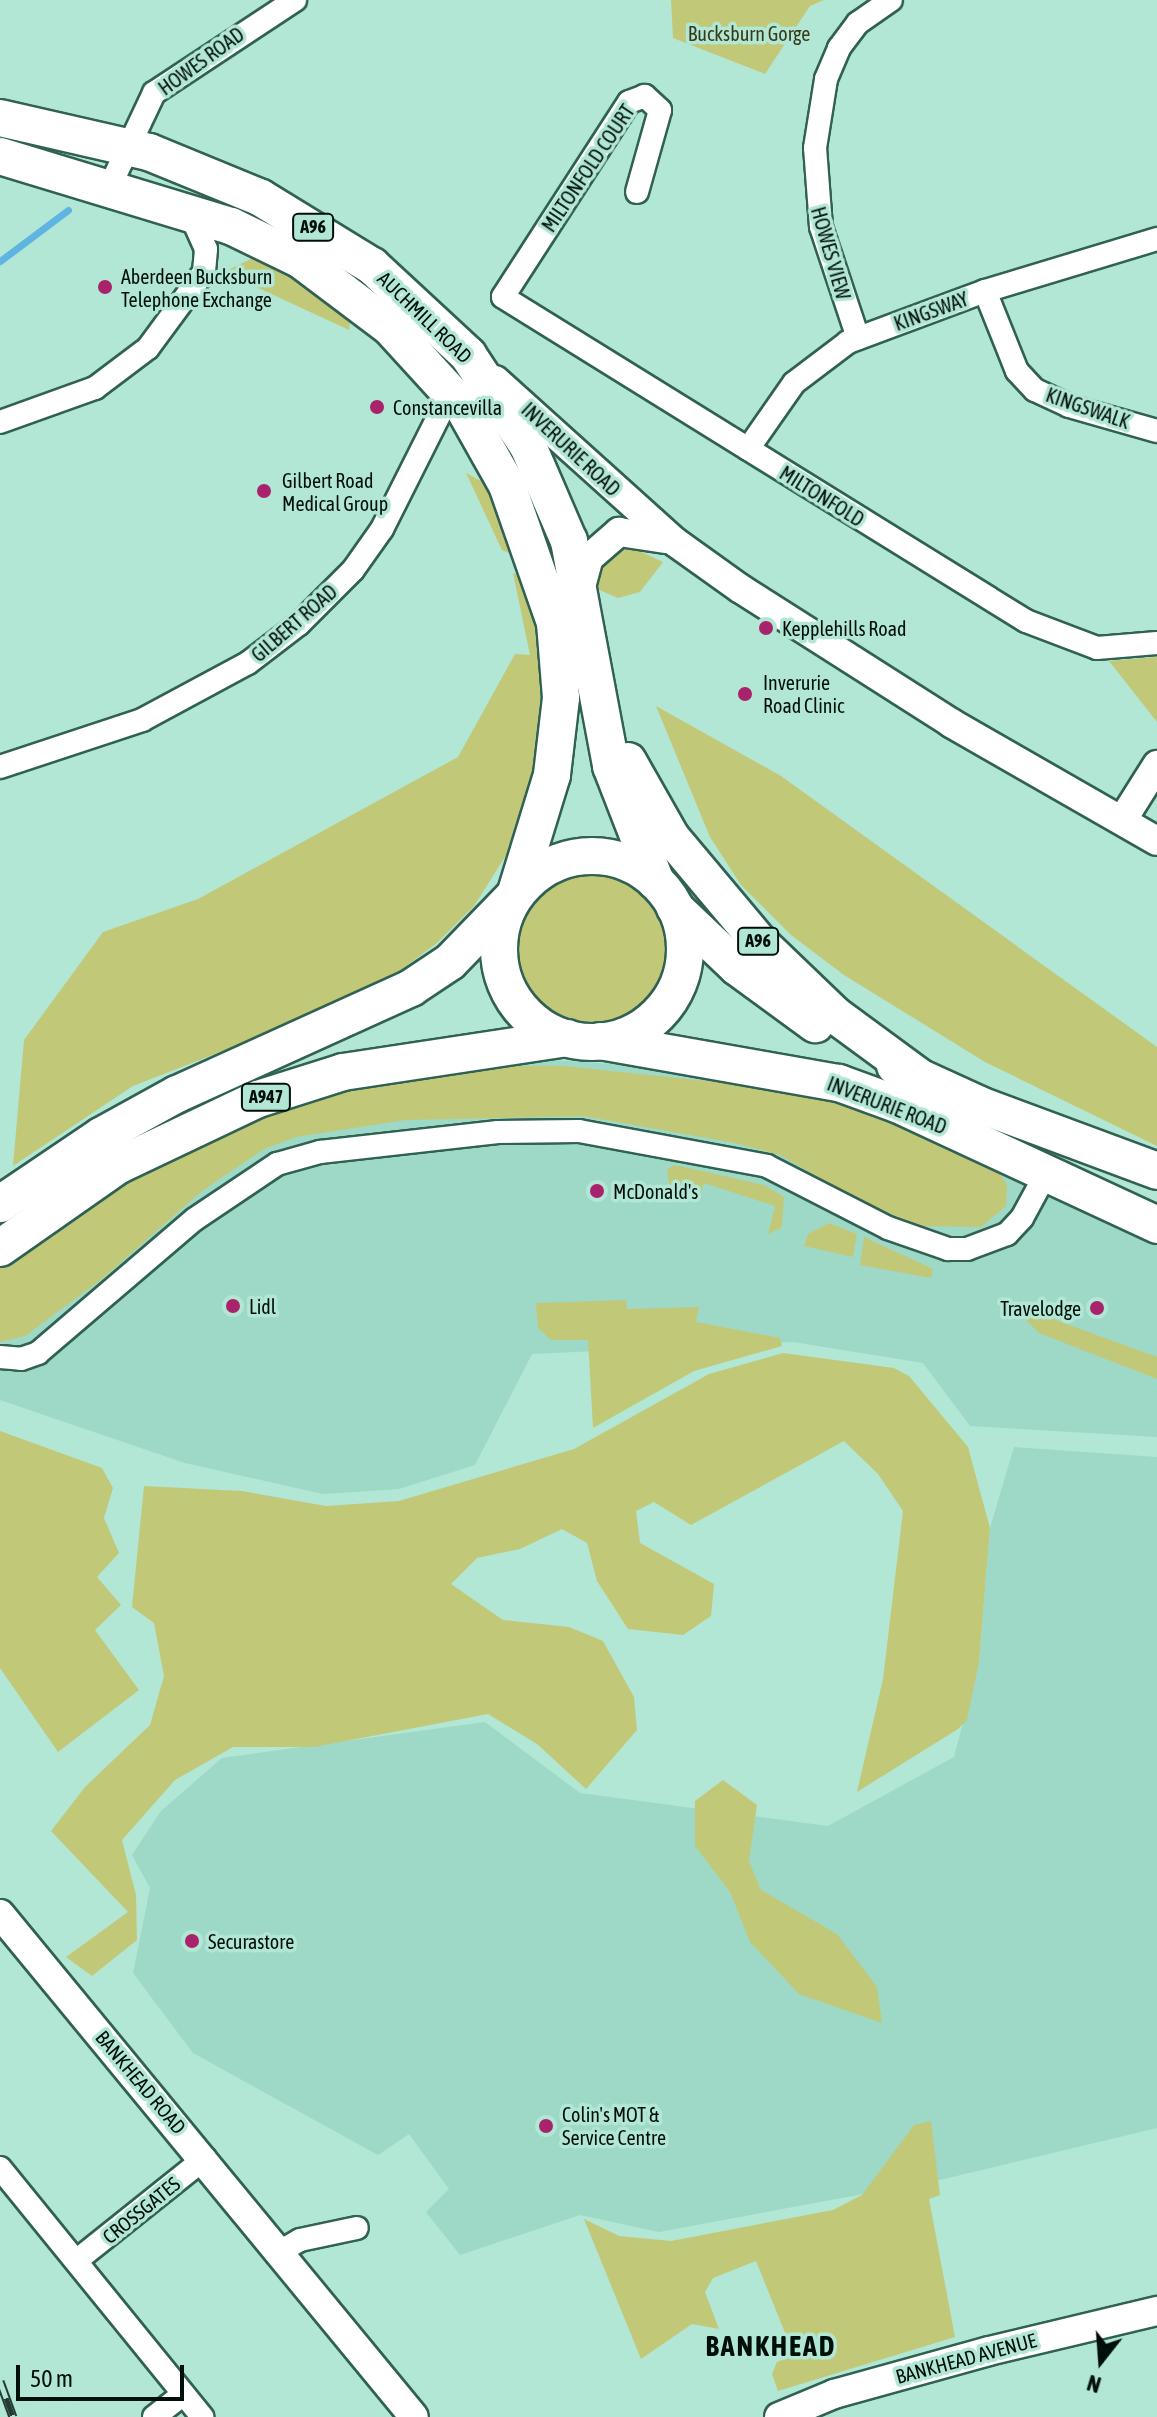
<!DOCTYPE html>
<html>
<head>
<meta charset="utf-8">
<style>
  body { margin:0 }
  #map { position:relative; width:1157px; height:2417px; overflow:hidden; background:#b2e6d5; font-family:"Asap Condensed",sans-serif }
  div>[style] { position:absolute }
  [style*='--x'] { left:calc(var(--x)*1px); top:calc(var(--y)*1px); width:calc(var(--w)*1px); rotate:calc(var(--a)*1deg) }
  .built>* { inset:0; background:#9dd9c6 }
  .green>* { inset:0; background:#c1c978 }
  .round { border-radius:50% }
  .stream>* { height:7px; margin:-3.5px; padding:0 3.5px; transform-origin:3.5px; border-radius:3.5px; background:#5eb5e1 }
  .roads { filter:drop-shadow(2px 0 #306153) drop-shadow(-2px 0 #306153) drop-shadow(0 2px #306153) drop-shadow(0 -2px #306153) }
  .minor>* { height:22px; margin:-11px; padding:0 11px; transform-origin:11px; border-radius:11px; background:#fff }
  .tertiary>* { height:28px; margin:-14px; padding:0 14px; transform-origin:14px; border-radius:14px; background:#fff }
  .primary>* { height:36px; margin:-18px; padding:0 18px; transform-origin:18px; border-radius:18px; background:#fff }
  .primary>.ring { margin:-18px; padding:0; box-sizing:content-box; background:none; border:36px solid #fff; border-radius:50% }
  .rail>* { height:9px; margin-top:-4.5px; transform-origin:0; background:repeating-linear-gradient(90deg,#b2e6d5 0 18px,#253c34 0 36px); box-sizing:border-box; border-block:2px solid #253c34 }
  .dots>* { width:22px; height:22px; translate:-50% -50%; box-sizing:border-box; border:4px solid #b2e6d5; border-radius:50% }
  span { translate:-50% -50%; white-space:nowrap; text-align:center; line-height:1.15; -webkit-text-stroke:7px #b2e6d5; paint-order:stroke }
  .shield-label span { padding:2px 6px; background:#b2e6d5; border:2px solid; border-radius:6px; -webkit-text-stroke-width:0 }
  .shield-label { font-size:18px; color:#000f0a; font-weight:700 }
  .park-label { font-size:20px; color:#383b18 }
  .street-label { font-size:20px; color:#000f0a }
  .poi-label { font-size:20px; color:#000f0a }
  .left { translate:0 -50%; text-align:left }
  .right { translate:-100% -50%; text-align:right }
  .district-label { font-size:28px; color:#000f0a; font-weight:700; letter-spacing:2px }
  .north { position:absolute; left:1061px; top:2321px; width:80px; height:80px; -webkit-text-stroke:6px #b2e6d5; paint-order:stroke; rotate:197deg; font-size:22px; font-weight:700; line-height:32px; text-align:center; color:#000f0a }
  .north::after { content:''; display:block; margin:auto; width:28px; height:36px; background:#000f0a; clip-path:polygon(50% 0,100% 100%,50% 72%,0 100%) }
  .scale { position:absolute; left:16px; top:2365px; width:168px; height:36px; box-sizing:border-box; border:4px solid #000f0a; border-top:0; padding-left:10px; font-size:24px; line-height:28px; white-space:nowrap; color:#000f0a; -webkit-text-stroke:6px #b2e6d5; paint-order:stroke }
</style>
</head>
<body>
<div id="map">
  <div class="built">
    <div style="clip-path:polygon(521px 1058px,661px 1067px,834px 1092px,1157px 1244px,1157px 1437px,970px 1426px,923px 1363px,793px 1342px,532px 1354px,475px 1465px,399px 1489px,323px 1494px,185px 1463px,0 1400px,0 1262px,180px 1142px)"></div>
    <div style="clip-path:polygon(1014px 1447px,1157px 1457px,1157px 2128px,944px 2179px,659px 2232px,580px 2215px,460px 2255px,426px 2212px,449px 2189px,409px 2134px,378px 2155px,193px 2053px,133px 1973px,150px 1888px,132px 1855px,161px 1811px,222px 1758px,485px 1722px,580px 1793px,828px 1826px,954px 1757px,979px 1662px,990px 1528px)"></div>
  </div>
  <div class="green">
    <div style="clip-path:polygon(671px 0,824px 0,810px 6px,765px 74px,673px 38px)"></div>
    <div style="clip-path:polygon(257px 256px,320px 287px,350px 320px,349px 330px,224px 272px)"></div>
    <div style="clip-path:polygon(466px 473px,481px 481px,492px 499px,500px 495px,524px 559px,502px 550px)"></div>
    <div style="clip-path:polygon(620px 542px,663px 562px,640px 592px,618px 598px,597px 589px,595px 577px,598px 563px)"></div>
    <div style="clip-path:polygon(513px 573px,531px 578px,547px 668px,538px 777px,515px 841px,474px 906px,437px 943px,398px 972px,312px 1016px,133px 1086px,13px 1166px,24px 1040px,103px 932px,198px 899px,458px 757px,515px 654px,530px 655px)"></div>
    <div style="clip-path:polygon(1157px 657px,1157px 722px,1109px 661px)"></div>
    <div style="clip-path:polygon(656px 706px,781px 776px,1157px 1047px,1157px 1146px,985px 1062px,844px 975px,791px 935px,741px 885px,710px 837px)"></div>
    <div class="round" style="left:514px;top:870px;width:156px;height:156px"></div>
    <div style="clip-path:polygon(487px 1066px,564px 1066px,813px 1092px,903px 1123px,994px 1166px,1007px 1184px,1006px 1206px,981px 1227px,918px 1226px,851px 1196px,780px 1155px,735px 1143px,583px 1116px,406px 1120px,296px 1137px,264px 1149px,202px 1191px,102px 1279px,25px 1336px,0 1342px,0 1265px,61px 1217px,195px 1140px,329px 1091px)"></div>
    <div style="clip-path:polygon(675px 1165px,764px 1185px,784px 1197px,782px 1227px,768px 1234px,775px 1206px,704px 1183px,698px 1199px,671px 1198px,667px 1169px)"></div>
    <div style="clip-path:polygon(829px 1223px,857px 1234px,853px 1257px,804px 1246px,808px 1234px)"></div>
    <div style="clip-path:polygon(864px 1237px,933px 1269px,931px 1278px,860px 1265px)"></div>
    <div style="clip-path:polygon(626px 1300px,627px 1309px,699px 1307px,696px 1322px,780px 1338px,782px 1346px,694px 1371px,593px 1428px,588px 1340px,551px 1340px,538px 1328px,536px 1303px)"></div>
    <div style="clip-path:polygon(1009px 1303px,1157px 1357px,1157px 1379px,1039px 1333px)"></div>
    <div style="clip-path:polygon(783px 1353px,894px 1368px,909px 1376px,968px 1447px,990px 1528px,979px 1662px,967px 1720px,958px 1729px,857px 1792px,883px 1679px,903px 1511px,878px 1474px,844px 1441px,691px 1525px,654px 1502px,636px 1511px,640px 1543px,714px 1584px,711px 1616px,683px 1635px,628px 1629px,597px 1581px,587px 1543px,562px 1529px,520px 1549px,477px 1558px,451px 1584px,503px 1620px,569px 1627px,603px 1641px,634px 1697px,637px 1730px,586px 1789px,537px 1744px,488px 1714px,314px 1747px,233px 1747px,175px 1780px,122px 1840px,136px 1895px,137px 1940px,92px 1976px,66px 1957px,128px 1912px,51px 1831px,85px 1787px,150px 1725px,164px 1676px,154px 1623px,132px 1607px,144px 1486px,242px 1491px,326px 1506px,399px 1501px,574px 1449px,709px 1374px)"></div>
    <div style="clip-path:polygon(0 1431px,102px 1468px,113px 1488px,104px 1518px,119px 1553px,97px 1577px,121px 1605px,95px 1630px,139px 1690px,58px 1752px,0 1668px)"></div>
    <div style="clip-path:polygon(723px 1780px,757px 1805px,749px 1861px,761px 1890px,837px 1934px,877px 1987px,882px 2023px,799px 1994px,750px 1942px,730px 1892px,695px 1846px,695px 1801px)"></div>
    <div style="clip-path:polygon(931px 2121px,940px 2195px,929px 2199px,955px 2337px,778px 2391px,772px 2374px,777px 2362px,794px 2355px,756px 2261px,713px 2278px,705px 2292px,719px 2329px,692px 2324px,641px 2359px,584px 2219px,619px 2236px,671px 2241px,833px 2210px,862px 2195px,914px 2125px)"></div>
  </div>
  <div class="stream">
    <div style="--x:0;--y:261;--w:85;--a:-36.9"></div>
  </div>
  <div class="roads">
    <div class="minor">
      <div style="--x:110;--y:186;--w:103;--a:-64.7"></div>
      <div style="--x:154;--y:93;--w:169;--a:-33.4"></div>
      <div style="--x:637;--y:192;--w:85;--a:-74.3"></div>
      <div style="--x:660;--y:110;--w:21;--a:-137"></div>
      <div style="--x:645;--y:96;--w:17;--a:159"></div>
      <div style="--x:629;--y:102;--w:232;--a:122.9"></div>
      <div style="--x:503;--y:297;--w:615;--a:31.78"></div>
      <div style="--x:1026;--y:621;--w:76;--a:20.8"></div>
      <div style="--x:1097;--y:648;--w:60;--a:-4.8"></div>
      <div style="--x:985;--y:291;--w:86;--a:68.2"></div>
      <div style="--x:1017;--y:371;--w:26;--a:47"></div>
      <div style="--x:1035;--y:390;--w:38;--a:25"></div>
      <div style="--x:1069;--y:406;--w:91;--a:15.9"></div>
      <div style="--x:858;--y:338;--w:117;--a:-108.4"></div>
      <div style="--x:821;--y:227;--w:79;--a:-94.3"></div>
      <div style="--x:815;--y:148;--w:70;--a:-80.9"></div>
      <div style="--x:826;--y:79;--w:34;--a:-67"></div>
      <div style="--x:839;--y:48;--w:31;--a:-53"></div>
      <div style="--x:858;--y:23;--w:40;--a:-34.9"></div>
      <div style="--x:0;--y:422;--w:101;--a:-19.7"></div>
      <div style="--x:95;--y:388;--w:66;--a:-37"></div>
      <div style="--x:148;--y:348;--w:94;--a:-53.6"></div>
      <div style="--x:204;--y:272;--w:23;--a:-85"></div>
      <div style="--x:206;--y:249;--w:42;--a:-114.1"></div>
      <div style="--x:748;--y:449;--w:80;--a:-55.1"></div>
      <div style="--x:794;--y:383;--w:68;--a:-37.2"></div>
      <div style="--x:848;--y:342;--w:146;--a:-20.4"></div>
      <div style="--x:985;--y:291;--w:180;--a:-16.8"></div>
      <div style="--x:0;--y:767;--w:150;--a:-18.3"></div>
      <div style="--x:142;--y:720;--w:120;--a:-28.3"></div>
      <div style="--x:248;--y:663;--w:64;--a:-37.4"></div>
      <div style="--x:299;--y:624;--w:76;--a:-45"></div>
      <div style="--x:353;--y:570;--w:50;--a:-54.7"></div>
      <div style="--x:382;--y:529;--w:153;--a:-63.3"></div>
      <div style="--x:0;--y:1357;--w:21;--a:5"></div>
      <div style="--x:21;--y:1359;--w:18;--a:-19"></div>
      <div style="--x:38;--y:1353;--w:206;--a:-40.5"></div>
      <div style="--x:195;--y:1219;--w:99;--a:-33.9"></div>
      <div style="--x:277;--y:1164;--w:45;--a:-15.6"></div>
      <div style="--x:320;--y:1152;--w:179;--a:-6.4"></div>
      <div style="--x:498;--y:1132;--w:81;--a:-0.7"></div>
      <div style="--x:579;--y:1131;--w:191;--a:10.5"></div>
      <div style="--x:767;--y:1166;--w:136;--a:27.1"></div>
      <div style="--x:888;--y:1228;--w:64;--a:19.3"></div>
      <div style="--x:948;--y:1249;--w:19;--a:0"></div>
      <div style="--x:967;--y:1249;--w:43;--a:-20.6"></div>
      <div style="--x:1007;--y:1234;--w:22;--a:-47"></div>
      <div style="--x:1022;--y:1218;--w:52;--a:-61.5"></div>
      <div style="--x:0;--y:2168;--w:321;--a:50.9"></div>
      <div style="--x:281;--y:2251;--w:22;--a:-30"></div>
      <div style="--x:300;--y:2240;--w:58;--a:-11.9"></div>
      <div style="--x:76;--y:2261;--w:165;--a:-38.6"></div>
      <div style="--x:154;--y:2417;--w:37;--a:-38"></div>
    </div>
    <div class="tertiary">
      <div style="--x:495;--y:380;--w:242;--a:42"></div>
      <div style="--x:675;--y:542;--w:81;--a:35.5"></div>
      <div style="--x:741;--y:589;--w:249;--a:32.5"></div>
      <div style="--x:951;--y:723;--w:237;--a:29.8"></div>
      <div style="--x:581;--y:587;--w:30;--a:-75"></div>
      <div style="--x:589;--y:558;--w:40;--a:-41"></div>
      <div style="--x:619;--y:532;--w:48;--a:8.5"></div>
      <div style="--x:1123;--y:819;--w:64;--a:-57.8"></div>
      <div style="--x:0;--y:1914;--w:651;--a:50.54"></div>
      <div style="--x:779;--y:2417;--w:60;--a:-22.7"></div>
      <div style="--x:834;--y:2394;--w:161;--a:-15.5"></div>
      <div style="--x:989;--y:2351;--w:173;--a:-13.4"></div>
    </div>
    <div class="primary">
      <div style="--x:0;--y:118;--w:153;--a:12.9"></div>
      <div style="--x:149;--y:152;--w:121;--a:22.3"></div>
      <div style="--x:261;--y:198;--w:130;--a:31.5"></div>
      <div style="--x:372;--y:266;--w:131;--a:42.8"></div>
      <div style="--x:468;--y:355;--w:109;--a:56.6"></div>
      <div style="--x:528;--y:446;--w:103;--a:66.7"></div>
      <div style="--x:569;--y:541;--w:229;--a:79.4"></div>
      <div style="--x:611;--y:766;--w:124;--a:68.8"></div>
      <div style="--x:0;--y:156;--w:241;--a:16.9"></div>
      <div style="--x:231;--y:226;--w:78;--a:25.9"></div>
      <div style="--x:301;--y:260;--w:111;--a:37"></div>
      <div style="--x:390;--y:327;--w:108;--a:47.6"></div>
      <div style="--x:463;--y:407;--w:90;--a:60.6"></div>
      <div style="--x:507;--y:485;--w:146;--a:70.8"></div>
      <div style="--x:555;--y:623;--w:75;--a:85.4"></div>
      <div style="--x:561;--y:698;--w:78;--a:96.7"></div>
      <div style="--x:552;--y:775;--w:126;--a:107.1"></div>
      <div style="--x:515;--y:895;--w:93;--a:134.1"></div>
      <div style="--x:450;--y:962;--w:47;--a:146.3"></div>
      <div style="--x:411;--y:988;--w:257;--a:155.6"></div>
      <div style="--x:177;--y:1094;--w:87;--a:151.1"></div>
      <div style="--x:101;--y:1136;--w:122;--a:146"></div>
      <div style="--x:628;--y:761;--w:87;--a:60.5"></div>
      <div style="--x:671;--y:837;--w:137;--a:50"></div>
      <div style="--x:759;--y:942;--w:105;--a:43.8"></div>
      <div style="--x:835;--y:1015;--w:103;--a:36.3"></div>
      <div class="ring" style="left:499px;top:856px;width:150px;height:150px"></div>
      <div style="--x:675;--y:908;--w:86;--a:43.6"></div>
      <div style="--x:737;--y:967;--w:97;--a:36.2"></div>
      <div style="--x:600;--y:1041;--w:243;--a:10"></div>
      <div style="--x:839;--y:1083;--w:64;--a:20.1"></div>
      <div style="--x:899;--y:1105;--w:285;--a:24.9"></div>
      <div style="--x:895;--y:1066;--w:94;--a:24.6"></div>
      <div style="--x:980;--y:1105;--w:189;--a:20.4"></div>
      <div style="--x:0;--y:1248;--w:143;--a:-35"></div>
      <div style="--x:117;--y:1166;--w:156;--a:-25.4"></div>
      <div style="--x:258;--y:1099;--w:89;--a:-17.6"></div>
      <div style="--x:343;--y:1072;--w:227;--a:-8.6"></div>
    </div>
  </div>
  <div class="rail">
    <div style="--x:0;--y:2381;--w:38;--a:70"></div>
  </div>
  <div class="dots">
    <div style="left:105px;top:287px;background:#a9236c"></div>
    <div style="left:377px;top:407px;background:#a9236c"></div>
    <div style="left:264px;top:491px;background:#a9236c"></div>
    <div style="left:766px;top:628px;background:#a9236c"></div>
    <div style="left:745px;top:694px;background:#a9236c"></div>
    <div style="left:597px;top:1191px;background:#a9236c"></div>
    <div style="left:233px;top:1306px;background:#a9236c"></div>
    <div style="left:1097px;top:1308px;background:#a9236c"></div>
    <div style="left:192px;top:1941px;background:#a9236c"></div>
    <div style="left:546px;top:2126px;background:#a9236c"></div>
  </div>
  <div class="shield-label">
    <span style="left:313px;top:227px">A96</span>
    <span style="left:758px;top:941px">A96</span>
    <span style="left:266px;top:1097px">A947</span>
  </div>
  <div class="park-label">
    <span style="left:749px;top:33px">Bucksburn Gorge</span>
  </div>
  <div class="street-label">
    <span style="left:201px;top:61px;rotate:-36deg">HOWES ROAD</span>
    <span style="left:588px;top:168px;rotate:-56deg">MILTONFOLD COURT</span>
    <span style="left:831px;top:253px;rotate:74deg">HOWES VIEW</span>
    <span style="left:931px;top:311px;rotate:-20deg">KINGSWAY</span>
    <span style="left:425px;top:317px;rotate:44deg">AUCHMILL ROAD</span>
    <span style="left:1088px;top:408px;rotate:19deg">KINGSWALK</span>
    <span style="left:571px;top:449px;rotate:43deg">INVERURIE ROAD</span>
    <span style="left:822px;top:496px;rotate:32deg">MILTONFOLD</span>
    <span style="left:294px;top:623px;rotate:-41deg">GILBERT ROAD</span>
    <span style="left:887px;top:1105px;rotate:21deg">INVERURIE ROAD</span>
    <span style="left:141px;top:2082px;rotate:50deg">BANKHEAD ROAD</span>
    <span style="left:141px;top:2210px;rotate:-39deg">CROSSGATES</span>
    <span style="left:966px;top:2358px;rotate:-15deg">BANKHEAD AVENUE</span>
  </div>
  <div class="poi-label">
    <span class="left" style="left:121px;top:288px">Aberdeen Bucksburn<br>Telephone Exchange</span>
    <span class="left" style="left:393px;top:407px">Constancevilla</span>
    <span class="left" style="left:282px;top:492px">Gilbert Road<br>Medical Group</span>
    <span class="left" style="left:782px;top:628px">Kepplehills Road</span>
    <span class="left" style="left:763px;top:694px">Inverurie<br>Road Clinic</span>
    <span class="left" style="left:613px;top:1191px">McDonald's</span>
    <span class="left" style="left:249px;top:1306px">Lidl</span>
    <span class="right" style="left:1081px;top:1308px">Travelodge</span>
    <span class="left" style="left:208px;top:1941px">Securastore</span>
    <span class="left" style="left:562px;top:2126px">Colin's MOT &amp;<br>Service Centre</span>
  </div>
  <div class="district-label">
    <span style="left:771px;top:2346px">BANKHEAD</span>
  </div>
  <div class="north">N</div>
  <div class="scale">50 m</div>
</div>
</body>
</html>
